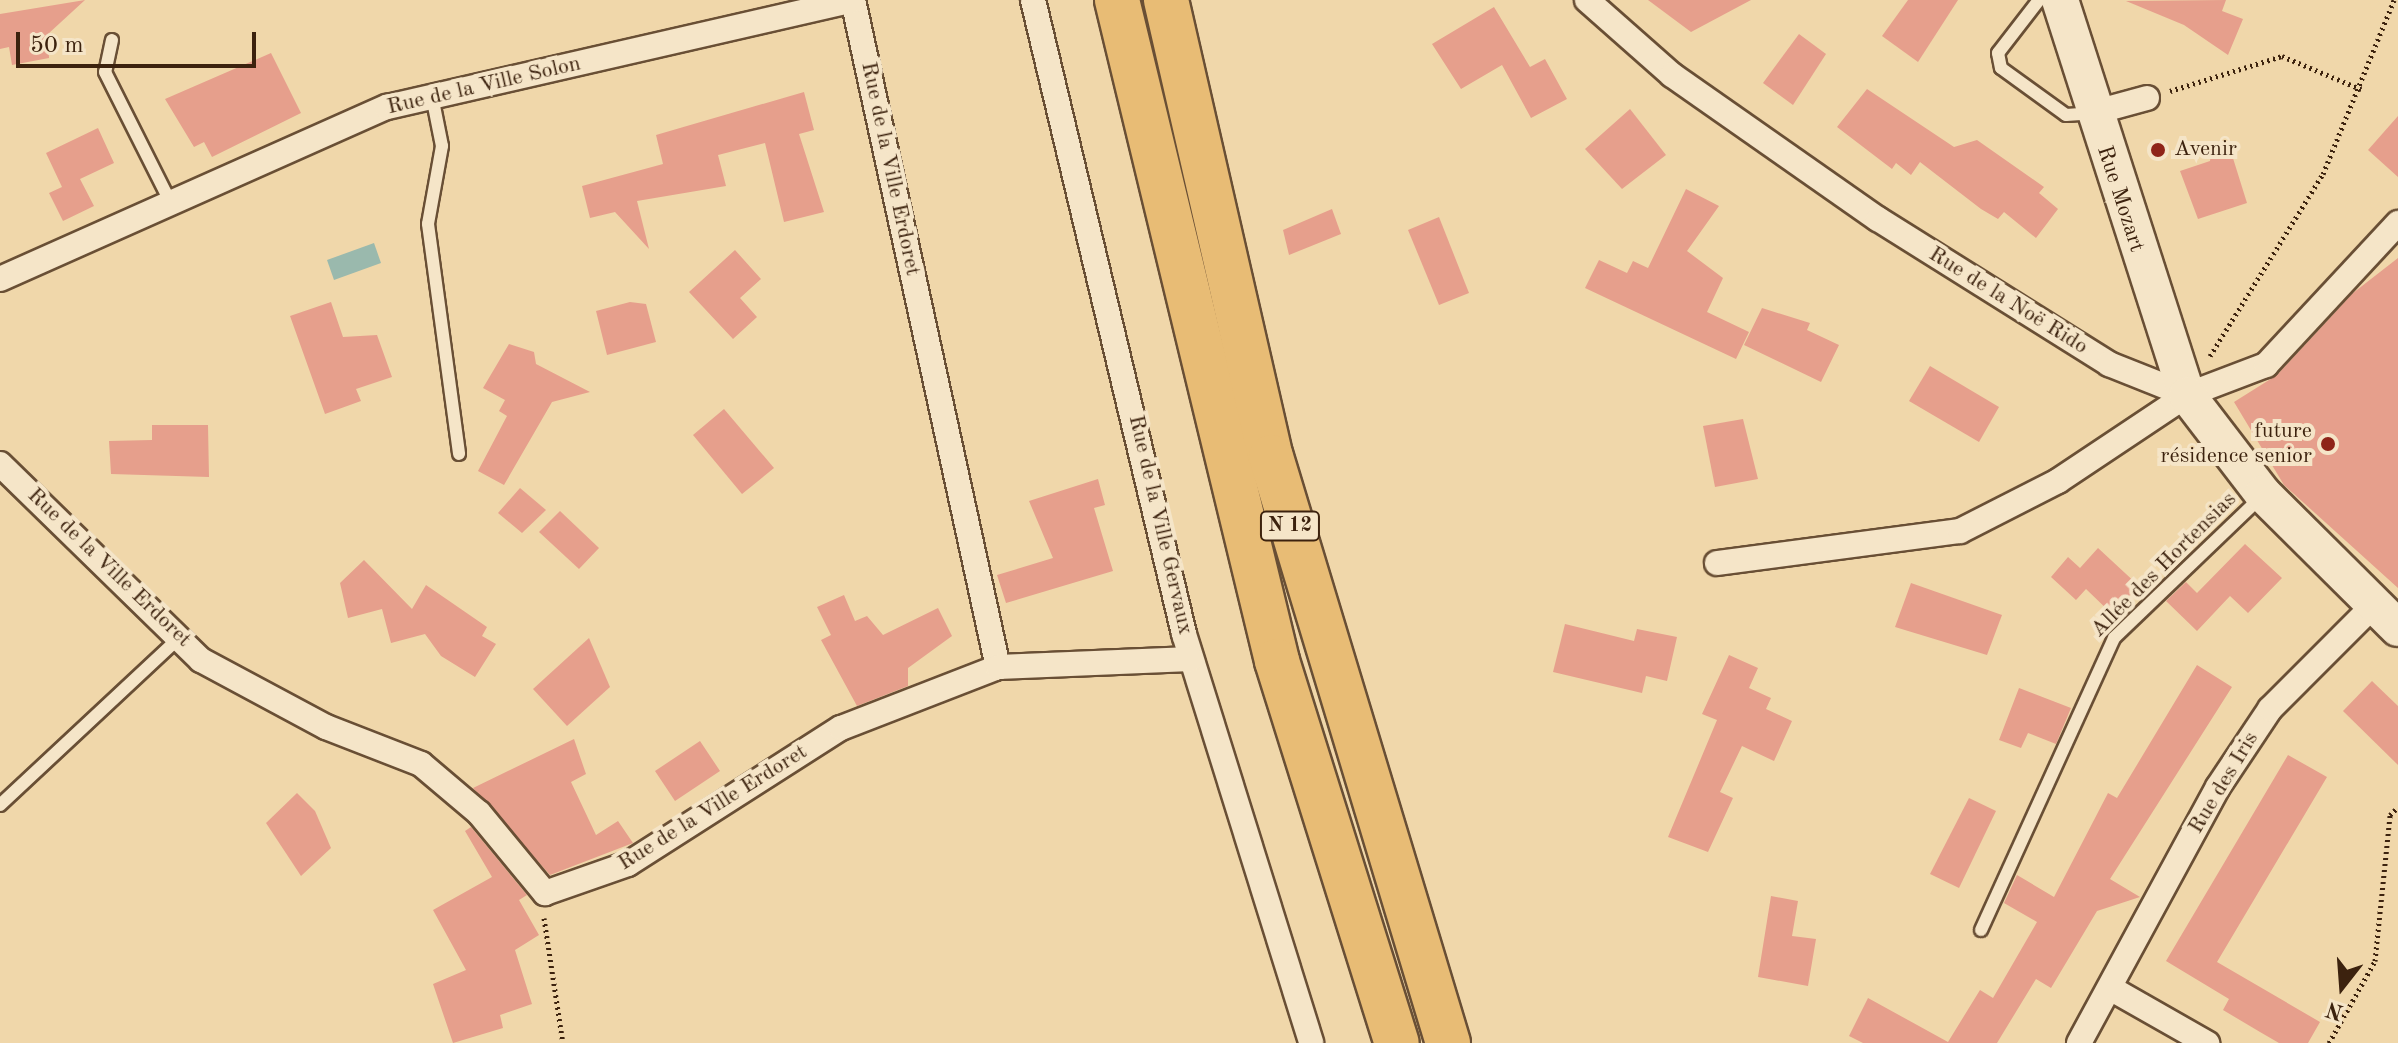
<!DOCTYPE html>
<html>
<head>
<meta charset="utf-8">
<style>
  body { margin:0 }
  #map { position:relative; width:2398px; height:1043px; overflow:hidden; background:#f0d7aa; font-family:"Old Standard TT",serif }
  div>[style] { position:absolute }
  [style*='--x'] { left:calc(var(--x)*1px); top:calc(var(--y)*1px); width:calc(var(--w)*1px); rotate:calc(var(--a)*1deg) }
  .water>* { inset:0; background:#9ab9ad }
  .building>* { inset:0; background:#e69f8c }
  .path>* { height:5px; margin-top:-2.5px; transform-origin:0; background:repeating-linear-gradient(90deg,#3c220e 0 2px,transparent 0 6px) }
  .roads { filter:drop-shadow(2px 0 #694f35) drop-shadow(-2px 0 #694f35) drop-shadow(0 2px #694f35) drop-shadow(0 -2px #694f35) }
  .lane>* { height:12px; margin:-6px; padding:0 6px; transform-origin:6px; border-radius:6px; background:#f5e5c8 }
  .street>* { height:24px; margin:-12px; padding:0 12px; transform-origin:12px; border-radius:12px; background:#f5e5c8 }
  .secondary>* { height:36px; margin:-18px; padding:0 18px; transform-origin:18px; border-radius:18px; background:#f5e5c8 }
  .highway>* { height:44px; margin:-22px; padding:0 22px; transform-origin:22px; border-radius:22px; background:#e8bc75 }
  .dots>* { width:22px; height:22px; translate:-50% -50%; box-sizing:border-box; border:4px solid #f5e5c8; border-radius:50% }
  span { translate:-50% -50%; white-space:nowrap; text-align:center; line-height:1.15; -webkit-text-stroke:8px #f5e5c8; paint-order:stroke }
  .shield-label span { padding:2px 6px; background:#f5e5c8; border:2px solid; border-radius:6px; -webkit-text-stroke-width:0 }
  .shield-label { font-size:20px; color:#3c220e; font-weight:700 }
  .street-label { font-size:22px; color:#3c220e }
  .poi-label { font-size:22px; color:#3c220e }
  .left { translate:0 -50%; text-align:left }
  .right { translate:-100% -50%; text-align:right }
  .north { position:absolute; left:2302px; top:947px; width:80px; height:80px; -webkit-text-stroke:6px #f5e5c8; paint-order:stroke; rotate:197deg; font-size:22px; font-weight:700; line-height:32px; text-align:center; color:#3c220e }
  .north::after { content:''; display:block; margin:auto; width:28px; height:36px; background:#3c220e; clip-path:polygon(50% 0,100% 100%,50% 72%,0 100%) }
  .scale { position:absolute; left:16px; top:32px; width:240px; height:36px; box-sizing:border-box; border:4px solid #3c220e; border-top:0; padding-left:10px; font-size:24px; line-height:28px; white-space:nowrap; color:#3c220e; -webkit-text-stroke:6px #f5e5c8; paint-order:stroke }
</style>
</head>
<body>
<div id="map">
  <div class="water">
    <div style="clip-path:polygon(374px 243px,381px 263px,334px 280px,327px 260px)"></div>
  </div>
  <div class="building">
    <div style="clip-path:polygon(85px 0,48px 34px,49px 58px,12px 65px,9px 47px,0 49px,0 14px)"></div>
    <div style="clip-path:polygon(1648px 0,1751px 0,1691px 32px)"></div>
    <div style="clip-path:polygon(1908px 0,1958px 0,1918px 62px,1882px 36px)"></div>
    <div style="clip-path:polygon(2226px 0,2222px 11px,2243px 19px,2228px 55px,2184px 25px,2126px 1px)"></div>
    <div style="clip-path:polygon(1494px 7px,1530px 67px,1545px 59px,1567px 99px,1531px 118px,1502px 65px,1461px 89px,1432px 44px)"></div>
    <div style="clip-path:polygon(1799px 34px,1826px 54px,1793px 105px,1763px 83px)"></div>
    <div style="clip-path:polygon(271px 53px,301px 113px,212px 157px,204px 142px,194px 147px,165px 99px)"></div>
    <div style="clip-path:polygon(1867px 89px,1954px 147px,1977px 140px,2044px 187px,2039px 193px,2058px 209px,2036px 238px,2004px 212px,1998px 219px,1981px 209px,1920px 162px,1911px 175px,1896px 163px,1892px 169px,1837px 127px)"></div>
    <div style="clip-path:polygon(804px 92px,814px 130px,799px 134px,824px 212px,784px 222px,765px 143px,718px 155px,726px 186px,637px 201px,649px 249px,615px 212px,590px 218px,582px 186px,663px 164px,656px 135px)"></div>
    <div style="clip-path:polygon(1630px 109px,1666px 155px,1622px 189px,1585px 149px)"></div>
    <div style="clip-path:polygon(2398px 116px,2398px 177px,2368px 150px)"></div>
    <div style="clip-path:polygon(98px 128px,114px 163px,80px 179px,94px 206px,63px 221px,49px 193px,62px 187px,46px 153px)"></div>
    <div style="clip-path:polygon(2211px 153px,2232px 155px,2247px 203px,2198px 219px,2180px 171px,2210px 161px)"></div>
    <div style="clip-path:polygon(1686px 189px,1719px 206px,1687px 251px,1723px 278px,1707px 312px,1749px 332px,1736px 359px,1585px 288px,1599px 260px,1627px 273px,1633px 261px,1648px 268px)"></div>
    <div style="clip-path:polygon(1332px 209px,1341px 234px,1289px 255px,1283px 230px)"></div>
    <div style="clip-path:polygon(1439px 217px,1469px 293px,1439px 305px,1408px 230px)"></div>
    <div style="clip-path:polygon(735px 250px,761px 279px,740px 298px,757px 317px,733px 339px,689px 292px)"></div>
    <div style="clip-path:polygon(2398px 258px,2398px 588px,2284px 485px,2234px 402px,2277px 375px,2353px 293px)"></div>
    <div style="clip-path:polygon(331px 302px,343px 337px,377px 335px,392px 377px,356px 389px,361px 401px,325px 414px,290px 316px)"></div>
    <div style="clip-path:polygon(630px 302px,646px 304px,656px 342px,607px 355px,596px 311px)"></div>
    <div style="clip-path:polygon(1762px 308px,1810px 323px,1807px 330px,1839px 345px,1821px 382px,1744px 345px)"></div>
    <div style="clip-path:polygon(509px 344px,534px 352px,536px 364px,590px 392px,552px 402px,504px 485px,478px 471px,507px 416px,499px 411px,505px 400px,483px 388px)"></div>
    <div style="clip-path:polygon(1930px 366px,1999px 407px,1979px 442px,1909px 401px)"></div>
    <div style="clip-path:polygon(724px 409px,774px 468px,742px 494px,693px 435px)"></div>
    <div style="clip-path:polygon(1743px 419px,1758px 479px,1715px 487px,1703px 426px)"></div>
    <div style="clip-path:polygon(152px 425px,208px 425px,209px 477px,111px 474px,109px 441px,152px 440px)"></div>
    <div style="clip-path:polygon(1098px 479px,1105px 505px,1094px 508px,1113px 571px,1006px 603px,997px 575px,1053px 558px,1029px 501px)"></div>
    <div style="clip-path:polygon(520px 488px,546px 510px,522px 533px,498px 513px)"></div>
    <div style="clip-path:polygon(560px 511px,599px 548px,579px 569px,539px 532px)"></div>
    <div style="clip-path:polygon(2245px 544px,2282px 578px,2248px 613px,2230px 596px,2197px 631px,2166px 601px,2186px 582px,2197px 593px)"></div>
    <div style="clip-path:polygon(2098px 548px,2139px 586px,2113px 615px,2086px 589px,2076px 600px,2051px 577px,2068px 557px,2080px 568px)"></div>
    <div style="clip-path:polygon(364px 560px,412px 609px,426px 585px,487px 627px,482px 636px,496px 644px,475px 677px,441px 656px,425px 634px,391px 643px,382px 609px,348px 618px,340px 583px)"></div>
    <div style="clip-path:polygon(1911px 583px,2002px 615px,1987px 655px,1895px 627px)"></div>
    <div style="clip-path:polygon(844px 595px,855px 621px,867px 616px,883px 635px,938px 608px,952px 636px,908px 668px,908px 686px,857px 706px,821px 640px,831px 635px,817px 607px)"></div>
    <div style="clip-path:polygon(1565px 624px,1634px 641px,1637px 629px,1677px 637px,1667px 681px,1646px 676px,1642px 693px,1553px 672px)"></div>
    <div style="clip-path:polygon(589px 638px,610px 687px,567px 726px,533px 689px)"></div>
    <div style="clip-path:polygon(1729px 655px,1758px 668px,1749px 688px,1771px 698px,1766px 709px,1792px 721px,1774px 761px,1742px 746px,1720px 792px,1733px 798px,1708px 852px,1668px 837px,1717px 720px,1702px 714px)"></div>
    <div style="clip-path:polygon(2197px 665px,2232px 687px,2110px 879px,2140px 897px,2097px 911px,2051px 988px,2036px 979px,1997px 1043px,1863px 1043px,1849px 1036px,1868px 998px,1948px 1042px,1980px 990px,1993px 998px,2037px 922px,2004px 903px,2017px 875px,2054px 897px,2108px 793px,2117px 798px)"></div>
    <div style="clip-path:polygon(2372px 681px,2398px 706px,2398px 765px,2343px 711px)"></div>
    <div style="clip-path:polygon(2019px 688px,2071px 708px,2056px 744px,2028px 733px,2021px 748px,1999px 740px)"></div>
    <div style="clip-path:polygon(574px 739px,586px 774px,571px 782px,596px 835px,618px 821px,633px 843px,550px 875px,473px 788px)"></div>
    <div style="clip-path:polygon(700px 741px,720px 771px,675px 801px,655px 771px)"></div>
    <div style="clip-path:polygon(2288px 755px,2327px 777px,2217px 962px,2320px 1022px,2308px 1043px,2279px 1043px,2260px 1032px,2223px 1010px,2229px 999px,2166px 961px)"></div>
    <div style="clip-path:polygon(297px 793px,315px 811px,331px 848px,301px 876px,266px 823px)"></div>
    <div style="clip-path:polygon(1969px 798px,1996px 811px,1959px 888px,1930px 874px)"></div>
    <div style="clip-path:polygon(471px 827px,527px 895px,519px 900px,539px 935px,515px 950px,532px 1004px,500px 1015px,503px 1028px,453px 1043px,433px 984px,466px 970px,433px 910px,492px 877px,465px 831px)"></div>
    <div style="clip-path:polygon(1771px 896px,1798px 901px,1792px 936px,1816px 939px,1808px 986px,1758px 977px)"></div>
  </div>
  <div class="path">
    <div style="--x:2170;--y:91;--w:117;--a:-17.4"></div>
    <div style="--x:2282;--y:56;--w:86;--a:22.7"></div>
    <div style="--x:2210;--y:356;--w:214;--a:-58.2"></div>
    <div style="--x:2323;--y:174;--w:188;--a:-67.8"></div>
    <div style="--x:544;--y:918;--w:126;--a:81.4"></div>
    <div style="--x:2329;--y:1043;--w:94;--a:-60.7"></div>
    <div style="--x:2375;--y:961;--w:147;--a:-84.1"></div>
    <div style="--x:2390;--y:815;--w:11;--a:-45"></div>
  </div>
  <div class="roads">
    <div class="lane">
      <div style="--x:2039;--y:0;--w:67;--a:127.7"></div>
      <div style="--x:1998;--y:53;--w:15;--a:79"></div>
      <div style="--x:2001;--y:68;--w:80;--a:35.9"></div>
      <div style="--x:2066;--y:115;--w:26;--a:-4"></div>
      <div style="--x:112;--y:40;--w:33;--a:102"></div>
      <div style="--x:105;--y:72;--w:147;--a:63.3"></div>
      <div style="--x:432;--y:96;--w:51;--a:78.7"></div>
      <div style="--x:442;--y:146;--w:79;--a:100.2"></div>
      <div style="--x:428;--y:224;--w:232;--a:82.3"></div>
      <div style="--x:0;--y:805;--w:246;--a:-43"></div>
      <div style="--x:1981;--y:930;--w:321;--a:-65.5"></div>
      <div style="--x:2114;--y:638;--w:204;--a:-43.8"></div>
    </div>
    <div class="street">
      <div style="--x:853;--y:0;--w:683;--a:77.74"></div>
      <div style="--x:1033;--y:0;--w:652;--a:76.6"></div>
      <div style="--x:1184;--y:634;--w:428;--a:72.7"></div>
      <div style="--x:1587;--y:0;--w:113;--a:41.4"></div>
      <div style="--x:1672;--y:75;--w:251;--a:35"></div>
      <div style="--x:1878;--y:219;--w:273;--a:32.1"></div>
      <div style="--x:2109;--y:364;--w:84;--a:21.7"></div>
      <div style="--x:2092;--y:113;--w:57;--a:-15.3"></div>
      <div style="--x:0;--y:279;--w:424;--a:-24"></div>
      <div style="--x:387;--y:107;--w:478;--a:-12.9"></div>
      <div style="--x:0;--y:464;--w:281;--a:44.3"></div>
      <div style="--x:201;--y:660;--w:142;--a:28.2"></div>
      <div style="--x:326;--y:727;--w:102;--a:21.3"></div>
      <div style="--x:421;--y:764;--w:76;--a:40.2"></div>
      <div style="--x:479;--y:813;--w:104;--a:50.5"></div>
      <div style="--x:545;--y:893;--w:88;--a:-19.3"></div>
      <div style="--x:628;--y:864;--w:253;--a:-32.6"></div>
      <div style="--x:841;--y:728;--w:168;--a:-21.2"></div>
      <div style="--x:998;--y:667;--w:193;--a:-2.4"></div>
      <div style="--x:1717;--y:563;--w:245;--a:-7.5"></div>
      <div style="--x:1960;--y:531;--w:110;--a:-27"></div>
      <div style="--x:2058;--y:481;--w:155;--a:-33.7"></div>
      <div style="--x:2187;--y:395;--w:85;--a:-20.8"></div>
      <div style="--x:2266;--y:365;--w:194;--a:-47.1"></div>
      <div style="--x:2110;--y:988;--w:112;--a:29.6"></div>
      <div style="--x:2079;--y:1043;--w:291;--a:-61.5"></div>
      <div style="--x:2218;--y:787;--w:94;--a:-56.3"></div>
      <div style="--x:2270;--y:709;--w:147;--a:-45"></div>
    </div>
    <div class="secondary">
      <div style="--x:2060;--y:0;--w:415;--a:72.2"></div>
      <div style="--x:2187;--y:395;--w:125;--a:52.5"></div>
      <div style="--x:2263;--y:494;--w:190;--a:44.8"></div>
    </div>
    <div class="highway">
      <div style="--x:1117;--y:0;--w:680;--a:76.39"></div>
      <div style="--x:1277;--y:661;--w:400;--a:72.6"></div>
      <div style="--x:1166;--y:0;--w:469;--a:77.1"></div>
      <div style="--x:1271;--y:457;--w:612;--a:73.19"></div>
    </div>
  </div>
  <div class="dots">
    <div style="left:2158px;top:150px;background:#8f2418"></div>
    <div style="left:2328px;top:444px;background:#8f2418"></div>
  </div>
  <div class="shield-label">
    <span style="left:1290px;top:526px">N 12</span>
  </div>
  <div class="street-label">
    <span style="left:484px;top:86px;rotate:-13deg">Rue de la Ville Solon</span>
    <span style="left:890px;top:169px;rotate:78deg">Rue de la Ville Erdoret</span>
    <span style="left:2120px;top:199px;rotate:72deg">Rue Mozart</span>
    <span style="left:2008px;top:301px;rotate:32deg">Rue de la Noë Rido</span>
    <span style="left:1160px;top:525px;rotate:77deg">Rue de la Ville Gervaux</span>
    <span style="left:2164px;top:565px;rotate:-45deg">Allée des Hortensias</span>
    <span style="left:109px;top:568px;rotate:44deg">Rue de la Ville Erdoret</span>
    <span style="left:2224px;top:783px;rotate:-59deg">Rue des Iris</span>
    <span style="left:713px;top:808px;rotate:-32deg">Rue de la Ville Erdoret</span>
  </div>
  <div class="poi-label">
    <span class="left" style="left:2174px;top:150px">Avenir</span>
    <span class="right" style="left:2312px;top:444px">future<br>résidence senior</span>
  </div>
  <div class="north">N</div>
  <div class="scale">50 m</div>
</div>
</body>
</html>
